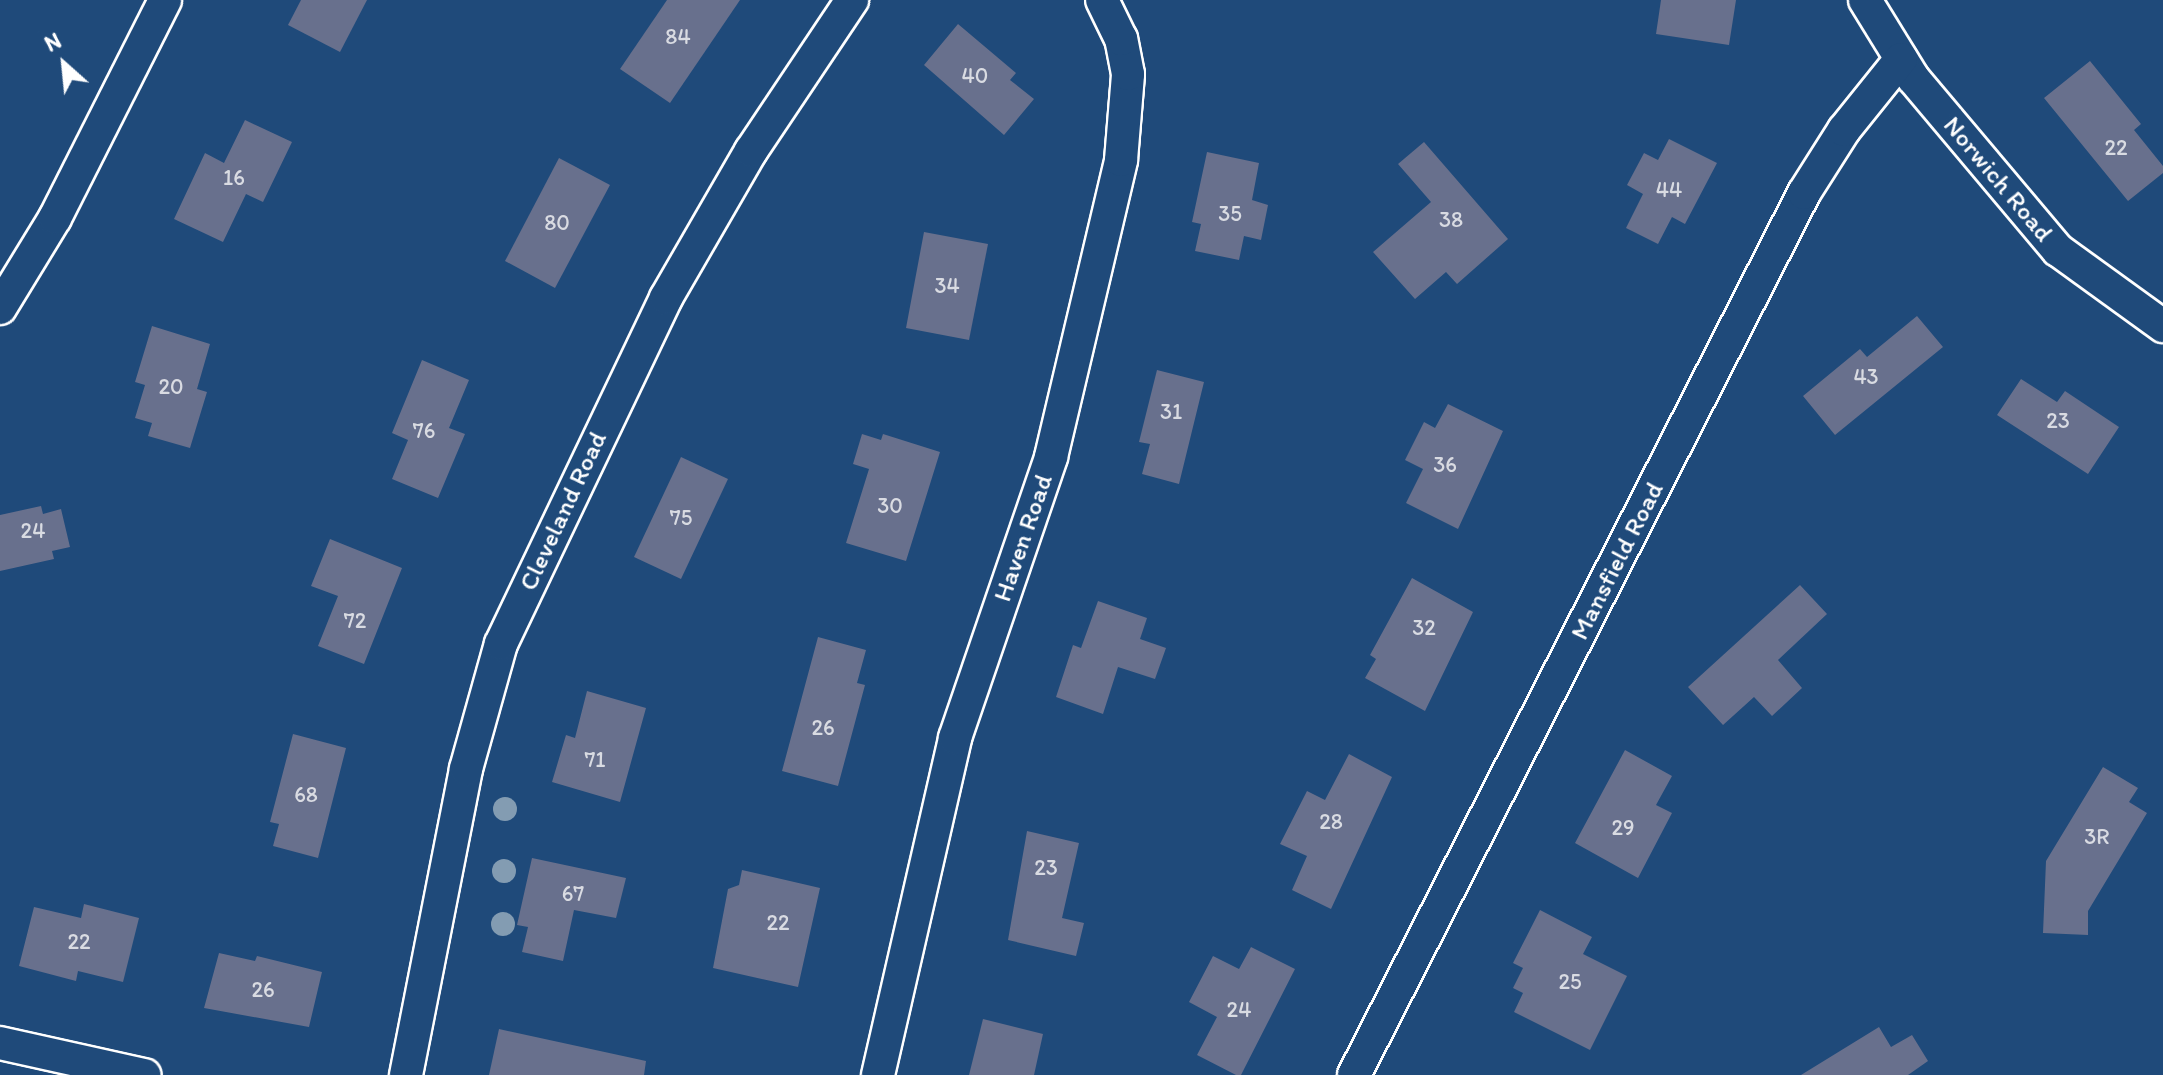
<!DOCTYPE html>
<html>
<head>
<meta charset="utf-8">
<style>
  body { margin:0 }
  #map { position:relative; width:2163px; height:1075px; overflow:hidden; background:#1f4a7a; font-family:Itim,sans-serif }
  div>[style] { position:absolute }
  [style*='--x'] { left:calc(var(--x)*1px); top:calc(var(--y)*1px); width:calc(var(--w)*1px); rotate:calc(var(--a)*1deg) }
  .building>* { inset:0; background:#68708d }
  .roads { filter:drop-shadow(2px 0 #fff) drop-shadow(-2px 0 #fff) drop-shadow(0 2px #fff) drop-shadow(0 -2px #fff) }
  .minor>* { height:32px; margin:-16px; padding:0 16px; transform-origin:16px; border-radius:16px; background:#1f4a7a }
  .trees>* { width:24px; height:24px; margin:-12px; border-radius:50%; background:#839cb2 }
  span { translate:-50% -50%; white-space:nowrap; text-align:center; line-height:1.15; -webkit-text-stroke:8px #1f4a7a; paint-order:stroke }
  .number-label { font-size:22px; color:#d9dbe2 }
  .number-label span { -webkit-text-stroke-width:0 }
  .street-label { font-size:26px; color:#fff }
  .north { position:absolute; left:24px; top:24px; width:80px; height:80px; -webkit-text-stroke:6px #1f4a7a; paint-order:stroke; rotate:333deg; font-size:22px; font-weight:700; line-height:32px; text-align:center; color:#fff }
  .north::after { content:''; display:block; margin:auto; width:28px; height:36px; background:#fff; clip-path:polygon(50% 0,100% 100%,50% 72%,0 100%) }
</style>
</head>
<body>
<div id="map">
  <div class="building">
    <div style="clip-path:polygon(301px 0,367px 0,340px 52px,288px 25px)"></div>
    <div style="clip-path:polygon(667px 0,740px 0,670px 103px,620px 69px)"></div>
    <div style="clip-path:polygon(1661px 0,1736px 0,1729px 45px,1656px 34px)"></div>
    <div style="clip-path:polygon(958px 24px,1016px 73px,1010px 80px,1034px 99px,1004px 135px,924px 65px)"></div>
    <div style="clip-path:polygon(2090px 61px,2141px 124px,2134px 130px,2163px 166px,2163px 173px,2128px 201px,2044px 98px)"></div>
    <div style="clip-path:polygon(245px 120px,292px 142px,263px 202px,246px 194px,223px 242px,174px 219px,205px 153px,224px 163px)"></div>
    <div style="clip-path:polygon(1669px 139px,1717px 163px,1685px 224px,1672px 217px,1658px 244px,1626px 228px,1643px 194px,1627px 185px,1644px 153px,1658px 160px)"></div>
    <div style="clip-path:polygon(1424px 142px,1508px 239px,1457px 284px,1446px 272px,1415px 299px,1373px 252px,1431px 202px,1398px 164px)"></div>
    <div style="clip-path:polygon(1207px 152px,1259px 163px,1252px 200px,1268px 205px,1261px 240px,1244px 236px,1239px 260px,1195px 251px,1201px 224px,1192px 222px)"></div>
    <div style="clip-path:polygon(559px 158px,610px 185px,555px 288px,505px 261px)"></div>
    <div style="clip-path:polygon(924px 232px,988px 244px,969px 340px,906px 328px)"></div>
    <div style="clip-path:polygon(1917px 316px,1943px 347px,1835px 435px,1803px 396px,1860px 349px,1867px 357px)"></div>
    <div style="clip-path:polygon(152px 326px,210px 344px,197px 389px,207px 392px,190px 448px,148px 436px,152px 423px,135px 418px,145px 385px,135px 382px)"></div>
    <div style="clip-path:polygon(422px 360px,469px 380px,449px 428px,465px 434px,438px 498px,392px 479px,408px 440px,392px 433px)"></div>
    <div style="clip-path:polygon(1157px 370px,1204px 382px,1179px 484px,1142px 474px,1150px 444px,1139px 442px)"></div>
    <div style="clip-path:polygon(2021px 379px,2057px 402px,2065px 391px,2119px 427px,2088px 474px,1997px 415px)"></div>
    <div style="clip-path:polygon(1448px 404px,1503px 431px,1458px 529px,1406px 503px,1423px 469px,1405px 460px,1424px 422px,1435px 428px)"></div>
    <div style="clip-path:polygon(862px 434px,881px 440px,883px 434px,940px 452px,906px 561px,846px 543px,869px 469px,853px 464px)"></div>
    <div style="clip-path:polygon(681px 457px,728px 479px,681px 579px,634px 557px)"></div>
    <div style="clip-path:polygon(41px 506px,43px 514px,61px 509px,70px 547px,52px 551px,54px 559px,0 571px,0 515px)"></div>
    <div style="clip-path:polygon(330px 539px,402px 568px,364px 664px,318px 646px,338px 596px,311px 586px)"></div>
    <div style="clip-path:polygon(1412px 578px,1473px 612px,1425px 711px,1365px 678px,1376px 659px,1370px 655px)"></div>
    <div style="clip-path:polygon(1800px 585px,1827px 614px,1778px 660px,1802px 688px,1772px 716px,1754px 697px,1723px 725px,1688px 687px)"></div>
    <div style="clip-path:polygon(1098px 601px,1147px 618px,1140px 639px,1166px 648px,1155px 679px,1118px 667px,1103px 714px,1056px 697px,1073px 645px,1081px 648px)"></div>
    <div style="clip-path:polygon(818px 637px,866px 650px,857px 683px,865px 685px,838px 786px,782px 771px)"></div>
    <div style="clip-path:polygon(587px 691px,646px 708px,620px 802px,552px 782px,566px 735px,575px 738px)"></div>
    <div style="clip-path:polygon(293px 734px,346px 748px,318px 858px,273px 846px,279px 824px,270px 822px)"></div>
    <div style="clip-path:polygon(1625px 750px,1672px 776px,1656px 805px,1672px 813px,1638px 878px,1575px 843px)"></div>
    <div style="clip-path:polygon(1349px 754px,1392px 777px,1331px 909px,1292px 890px,1307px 856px,1280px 844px,1307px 791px,1325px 800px)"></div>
    <div style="clip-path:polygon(2103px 767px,2138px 788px,2129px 802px,2147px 813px,2088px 911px,2088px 935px,2043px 933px,2046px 861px)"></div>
    <div style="clip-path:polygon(1027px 831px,1079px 843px,1062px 918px,1084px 923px,1076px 956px,1008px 940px)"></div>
    <div style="clip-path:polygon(532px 858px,626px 878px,616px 918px,574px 910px,563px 961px,522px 952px,528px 927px,517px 925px)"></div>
    <div style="clip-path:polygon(742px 870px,820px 888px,798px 987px,713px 968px,728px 889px,739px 885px)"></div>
    <div style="clip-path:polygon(84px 904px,139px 918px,123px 982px,78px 971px,76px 981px,19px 966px,34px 907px,81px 918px)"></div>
    <div style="clip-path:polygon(1540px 910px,1592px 937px,1583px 954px,1627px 976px,1590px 1050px,1514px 1012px,1523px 993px,1513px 988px,1523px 968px,1513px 963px)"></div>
    <div style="clip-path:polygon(1251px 947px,1295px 969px,1241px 1075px,1236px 1075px,1197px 1055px,1217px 1017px,1189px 1002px,1213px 956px,1239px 969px)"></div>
    <div style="clip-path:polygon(219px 953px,255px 961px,257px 956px,322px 972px,309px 1027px,204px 1008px)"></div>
    <div style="clip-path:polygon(983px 1019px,1043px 1034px,1034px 1075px,969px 1075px)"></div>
    <div style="clip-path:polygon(1879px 1027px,1891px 1047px,1912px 1035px,1928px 1061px,1908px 1075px,1801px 1075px)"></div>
    <div style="clip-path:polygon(499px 1029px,646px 1061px,644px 1075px,489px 1075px)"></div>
  </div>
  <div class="roads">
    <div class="minor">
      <div style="--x:1865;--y:0;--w:92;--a:58.4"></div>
      <div style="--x:1913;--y:78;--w:225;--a:49.9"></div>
      <div style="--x:2058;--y:250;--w:130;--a:35.9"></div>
      <div style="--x:0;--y:308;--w:105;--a:-58.6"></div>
      <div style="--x:55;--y:218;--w:244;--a:-63.2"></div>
      <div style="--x:0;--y:1043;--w:148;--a:12.5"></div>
      <div style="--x:406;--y:1075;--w:312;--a:-78.9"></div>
      <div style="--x:466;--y:769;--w:130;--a:-74.4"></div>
      <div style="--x:501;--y:644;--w:383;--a:-64.5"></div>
      <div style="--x:666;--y:298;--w:170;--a:-60"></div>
      <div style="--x:751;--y:151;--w:182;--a:-56.2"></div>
      <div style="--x:878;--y:1075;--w:346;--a:-77.1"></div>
      <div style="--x:955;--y:738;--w:297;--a:-71.1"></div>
      <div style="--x:1051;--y:457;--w:305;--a:-76.7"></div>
      <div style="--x:1121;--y:160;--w:86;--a:-85.3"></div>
      <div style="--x:1128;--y:74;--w:36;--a:-101"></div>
      <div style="--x:1121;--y:39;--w:43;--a:-116"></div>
      <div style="--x:1354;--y:1075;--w:990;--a:-62.97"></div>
      <div style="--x:1804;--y:193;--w:75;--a:-57.6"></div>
      <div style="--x:1844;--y:130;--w:91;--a:-51.2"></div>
    </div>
  </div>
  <div class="trees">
    <div style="left:505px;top:809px"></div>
    <div style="left:504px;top:871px"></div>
    <div style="left:503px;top:924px"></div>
  </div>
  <div class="number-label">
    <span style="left:678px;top:37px">84</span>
    <span style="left:975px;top:76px">40</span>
    <span style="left:2116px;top:148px">22</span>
    <span style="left:234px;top:178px">16</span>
    <span style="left:1669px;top:190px">44</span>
    <span style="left:1230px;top:214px">35</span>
    <span style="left:1451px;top:220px">38</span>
    <span style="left:557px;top:223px">80</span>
    <span style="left:947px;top:286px">34</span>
    <span style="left:1866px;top:377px">43</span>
    <span style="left:171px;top:387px">20</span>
    <span style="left:1171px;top:412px">31</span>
    <span style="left:2058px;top:421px">23</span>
    <span style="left:424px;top:431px">76</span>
    <span style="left:1445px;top:465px">36</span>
    <span style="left:890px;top:506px">30</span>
    <span style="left:681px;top:518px">75</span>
    <span style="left:33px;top:531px">24</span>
    <span style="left:355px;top:621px">72</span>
    <span style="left:1424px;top:628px">32</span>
    <span style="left:823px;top:728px">26</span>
    <span style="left:595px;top:760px">71</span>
    <span style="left:306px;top:795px">68</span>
    <span style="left:1331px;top:822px">28</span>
    <span style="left:1623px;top:828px">29</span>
    <span style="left:2097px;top:837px">3R</span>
    <span style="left:1046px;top:868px">23</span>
    <span style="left:573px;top:894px">67</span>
    <span style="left:778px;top:923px">22</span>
    <span style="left:79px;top:942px">22</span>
    <span style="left:1570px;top:982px">25</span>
    <span style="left:263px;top:990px">26</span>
    <span style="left:1239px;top:1010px">24</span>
  </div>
  <div class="street-label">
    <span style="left:1998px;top:179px;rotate:50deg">Norwich Road</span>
    <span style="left:563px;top:511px;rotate:-65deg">Cleveland Road</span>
    <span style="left:1023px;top:538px;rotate:-71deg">Haven Road</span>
    <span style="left:1617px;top:561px;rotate:-63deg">Mansfield Road</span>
  </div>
  <div class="north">N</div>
</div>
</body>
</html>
